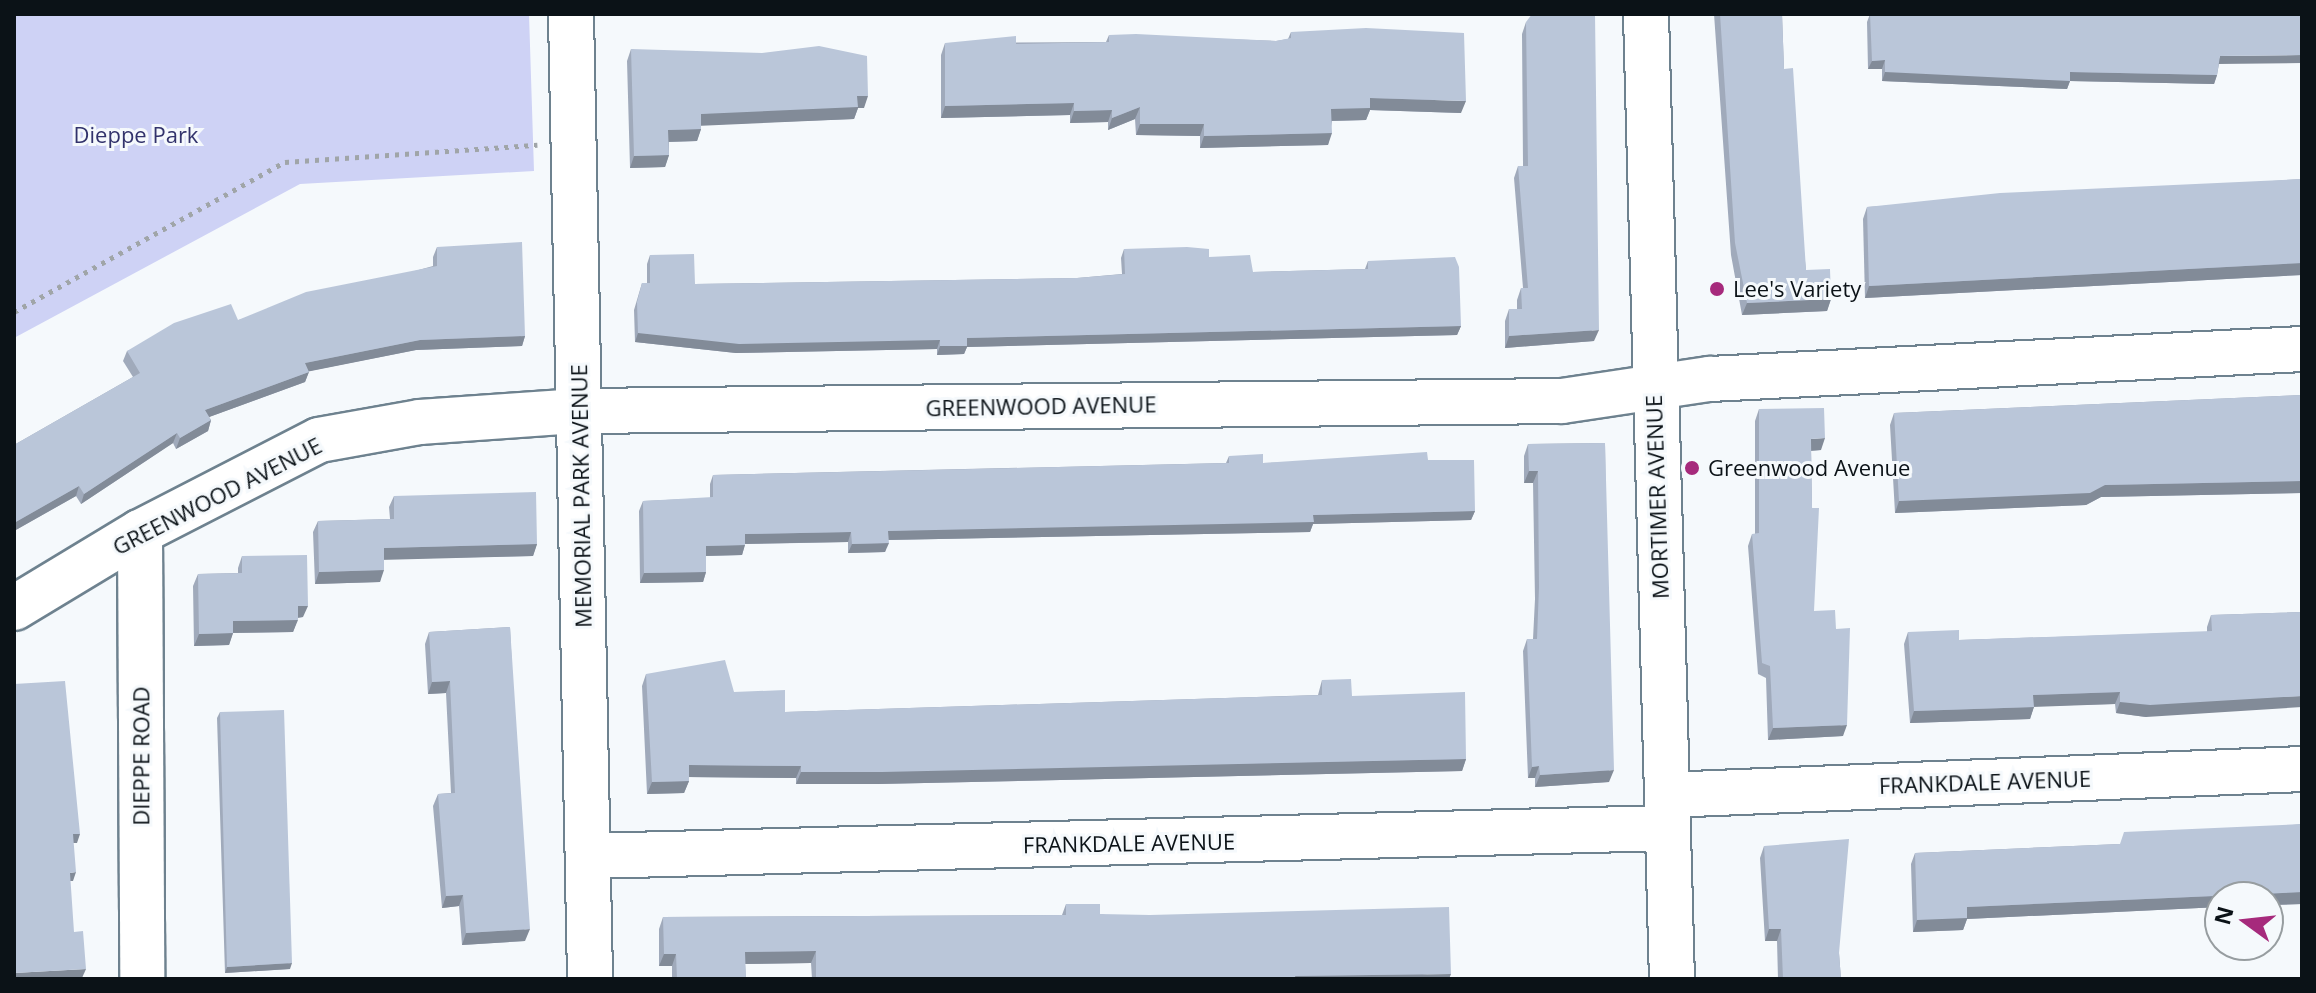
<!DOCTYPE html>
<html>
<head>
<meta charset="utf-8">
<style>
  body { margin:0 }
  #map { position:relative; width:2316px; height:993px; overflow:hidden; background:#f5f9fc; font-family:"Open Sans",sans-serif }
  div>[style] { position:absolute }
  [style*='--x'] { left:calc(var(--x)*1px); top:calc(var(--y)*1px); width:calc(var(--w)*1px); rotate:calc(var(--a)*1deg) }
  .green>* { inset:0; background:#ced2f5 }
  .path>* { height:5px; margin-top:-2.5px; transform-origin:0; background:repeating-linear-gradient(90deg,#a0a5a8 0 4px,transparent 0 10px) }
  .roads { filter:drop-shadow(2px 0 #6e828f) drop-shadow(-2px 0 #6e828f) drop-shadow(0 2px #6e828f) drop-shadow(0 -2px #6e828f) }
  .minor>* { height:44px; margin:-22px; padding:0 22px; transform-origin:22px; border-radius:22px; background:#fff }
  .wall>* { inset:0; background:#a0aabb }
  .shaded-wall>* { inset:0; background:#828b98 }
  .building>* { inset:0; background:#bac6d9 }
  .dots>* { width:22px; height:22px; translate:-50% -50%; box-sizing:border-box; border:4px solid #f5f9fc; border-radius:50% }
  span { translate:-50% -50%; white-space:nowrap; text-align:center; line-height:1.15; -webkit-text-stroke:6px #f5f9fc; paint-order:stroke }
  .park-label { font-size:22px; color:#32336c }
  .poi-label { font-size:22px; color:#0b1217 }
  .left { translate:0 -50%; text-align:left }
  .street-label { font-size:22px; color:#0b1217 }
  .frame { position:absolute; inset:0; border:16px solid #0b1217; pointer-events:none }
  .north { position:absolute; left:2204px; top:881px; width:80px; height:80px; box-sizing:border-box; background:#f5f9fc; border:2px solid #979da0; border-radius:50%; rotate:285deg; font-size:22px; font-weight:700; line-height:32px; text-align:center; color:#0b1217 }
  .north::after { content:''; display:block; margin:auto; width:28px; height:36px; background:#a62a7c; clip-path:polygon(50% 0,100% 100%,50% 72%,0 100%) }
</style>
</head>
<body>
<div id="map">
  <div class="green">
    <div style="clip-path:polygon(14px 14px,529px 14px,534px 171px,300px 184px,14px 338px)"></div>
  </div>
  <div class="path">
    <div style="--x:14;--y:312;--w:310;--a:-29"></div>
    <div style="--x:285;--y:162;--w:253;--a:-3.9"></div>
  </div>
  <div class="roads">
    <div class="minor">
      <div style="--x:571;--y:14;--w:965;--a:88.87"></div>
      <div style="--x:1646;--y:14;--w:965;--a:88.46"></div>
      <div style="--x:140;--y:532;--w:447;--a:89.7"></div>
      <div style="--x:14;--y:608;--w:147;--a:-31.1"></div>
      <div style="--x:140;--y:532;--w:201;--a:-27.2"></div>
      <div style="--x:319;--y:440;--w:103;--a:-10.1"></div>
      <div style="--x:420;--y:422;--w:159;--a:-4"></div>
      <div style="--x:579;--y:411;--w:983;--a:-0.58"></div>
      <div style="--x:1562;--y:401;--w:150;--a:-8.5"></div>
      <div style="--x:1710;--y:379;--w:593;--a:-2.9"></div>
      <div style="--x:1667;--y:795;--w:636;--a:-2.34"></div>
      <div style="--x:590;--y:856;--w:1078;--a:-1.49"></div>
    </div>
  </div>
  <div class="wall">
    <div style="clip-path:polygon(1714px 14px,1782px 14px,1784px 69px,1806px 270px,1831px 299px,1827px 311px,1742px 315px,1731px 255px)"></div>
    <div style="clip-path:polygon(1870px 14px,2219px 64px,2217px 75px,2214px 84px,2070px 81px,2067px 89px,1882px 81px,1882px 69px,1868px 69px,1867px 22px)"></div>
    <div style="clip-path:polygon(1526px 22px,1594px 341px,1505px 348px,1505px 321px,1509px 309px,1517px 309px,1517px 300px,1521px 288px,1523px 288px,1514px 178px,1518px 166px,1523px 166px,1522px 34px)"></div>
    <div style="clip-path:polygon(1291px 32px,1461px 113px,1370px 110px,1366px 120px,1332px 121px,1328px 145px,1200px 148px,1200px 136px,1136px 135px,1135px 119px,1108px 130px,1108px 122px,1070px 123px,1070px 115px,941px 118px,941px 55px,945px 43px,1106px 42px,1109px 35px,1276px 41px,1288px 39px)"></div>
    <div style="clip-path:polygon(631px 49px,864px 108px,858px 108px,854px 119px,701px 125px,701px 129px,697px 141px,669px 142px,669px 155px,665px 167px,630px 168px,627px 61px)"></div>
    <div style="clip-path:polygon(2302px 179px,2302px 275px,1865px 298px,1863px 219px,1867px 207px)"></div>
    <div style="clip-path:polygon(437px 247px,525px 336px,522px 346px,416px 350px,309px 371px,305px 382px,209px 417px,211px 420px,208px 431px,176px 449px,173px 443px,81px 504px,76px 496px,14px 531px,14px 445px,133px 377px,123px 361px,127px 351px,433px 266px,433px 257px)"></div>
    <div style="clip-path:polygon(1124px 249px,1209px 257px,1253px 272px,1365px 269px,1368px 261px,1461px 326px,1457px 335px,967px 347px,964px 354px,937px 355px,937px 349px,736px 353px,635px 342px,634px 310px,642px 283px,647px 283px,647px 264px,650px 255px,695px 284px,1077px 278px,1122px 274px,1121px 258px)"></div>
    <div style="clip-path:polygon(2302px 395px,2302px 493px,2101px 497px,2086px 505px,1895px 513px,1890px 425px,1894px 413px)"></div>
    <div style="clip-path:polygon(1759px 409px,1821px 450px,1811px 451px,1814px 611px,1843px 736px,1768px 740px,1766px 678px,1758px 674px,1748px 546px,1752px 534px,1755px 534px,1755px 421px)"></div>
    <div style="clip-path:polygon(1605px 443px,1609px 782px,1535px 787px,1535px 778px,1528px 778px,1523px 651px,1527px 639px,1533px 639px,1535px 599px,1533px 483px,1524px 483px,1524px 456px,1528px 444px)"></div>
    <div style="clip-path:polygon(1229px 456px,1263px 463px,1428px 460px,1475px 511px,1471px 520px,1313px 524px,1310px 532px,888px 540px,885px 552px,848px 553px,848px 542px,745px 544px,742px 555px,706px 556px,706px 572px,703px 582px,640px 583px,639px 511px,643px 501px,710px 498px,710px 484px,713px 475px,1226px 463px)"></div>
    <div style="clip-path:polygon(394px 496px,537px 544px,533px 556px,384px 559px,380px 582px,315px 584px,313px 532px,318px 521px,390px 519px,389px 507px)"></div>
    <div style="clip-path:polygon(242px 556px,303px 617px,298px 618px,293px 632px,233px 633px,229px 645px,194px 646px,193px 586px,198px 574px,238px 573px,238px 568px)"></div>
    <div style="clip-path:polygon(2302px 612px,2146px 717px,2116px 713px,2115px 704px,2034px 706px,2030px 719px,1910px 723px,1904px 644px,1908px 632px,1959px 640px,2207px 632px,2207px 627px,2211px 615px)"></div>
    <div style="clip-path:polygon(510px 627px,525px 941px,462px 945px,459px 906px,442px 908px,433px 806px,438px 794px,451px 793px,446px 693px,428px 694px,425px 644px,429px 632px)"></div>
    <div style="clip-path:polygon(646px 674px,734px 692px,785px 712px,1318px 695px,1322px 680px,1466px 759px,1462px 771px,878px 784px,796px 784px,796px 778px,689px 777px,689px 781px,684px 793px,647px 794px,642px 686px)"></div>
    <div style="clip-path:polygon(220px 712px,290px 969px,225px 973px,217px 718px)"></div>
    <div style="clip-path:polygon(2302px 824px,2302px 904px,2268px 905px,2220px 897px,2220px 907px,1967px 919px,1963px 930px,1913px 932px,1911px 864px,1915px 853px,2120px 844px)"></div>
    <div style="clip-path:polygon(1764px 846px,1839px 953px,1841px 979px,1778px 979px,1777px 941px,1765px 941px,1760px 858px)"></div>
    <div style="clip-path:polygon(1066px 904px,1100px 914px,1449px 979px,812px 979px,811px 963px,745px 964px,746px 979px,672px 979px,672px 966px,659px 966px,659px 929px,663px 917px,1062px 915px)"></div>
  </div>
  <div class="shaded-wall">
    <div style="clip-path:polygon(2302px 55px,2302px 63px,2217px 64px,2220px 56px)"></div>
    <div style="clip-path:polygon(1885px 60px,1882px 69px,1868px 69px,1872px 61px)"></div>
    <div style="clip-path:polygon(1885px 72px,2070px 72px,2217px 75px,2214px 84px,2070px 81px,2067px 89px,1882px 81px)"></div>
    <div style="clip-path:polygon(857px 96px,868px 96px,864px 108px,858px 108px,854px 119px,696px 126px,701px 114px)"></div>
    <div style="clip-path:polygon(1370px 98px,1466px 101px,1461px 113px,1370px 110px,1366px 120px,1327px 121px,1331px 109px)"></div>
    <div style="clip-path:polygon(1074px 103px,1070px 115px,941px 118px,945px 106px)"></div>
    <div style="clip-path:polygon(1140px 107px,1135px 119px,1108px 130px,1112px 118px)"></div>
    <div style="clip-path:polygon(1112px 110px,1108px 122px,1070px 123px,1074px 111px)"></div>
    <div style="clip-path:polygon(1140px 124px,1204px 124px,1200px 136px,1136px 135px)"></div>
    <div style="clip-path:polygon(701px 129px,697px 141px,664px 142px,668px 130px)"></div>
    <div style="clip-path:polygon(1332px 133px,1328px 145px,1200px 148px,1204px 136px)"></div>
    <div style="clip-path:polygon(669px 155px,665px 167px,630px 168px,634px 156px)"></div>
    <div style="clip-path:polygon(2302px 263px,2302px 275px,1865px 298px,1869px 286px)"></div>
    <div style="clip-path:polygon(1831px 299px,1827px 311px,1742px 315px,1747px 303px)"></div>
    <div style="clip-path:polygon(1461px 326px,1457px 335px,967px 347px,964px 354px,937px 355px,940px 346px,967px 338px)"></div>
    <div style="clip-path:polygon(1599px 330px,1594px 341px,1505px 348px,1509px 336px)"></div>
    <div style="clip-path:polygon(638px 333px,940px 340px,937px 349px,736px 353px,635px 342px)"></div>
    <div style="clip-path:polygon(525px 336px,522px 346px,416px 350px,301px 373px,305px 363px,420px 340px)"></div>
    <div style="clip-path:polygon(309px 372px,305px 382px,201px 420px,205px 410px)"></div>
    <div style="clip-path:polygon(211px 420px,208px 431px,176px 449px,180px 438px)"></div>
    <div style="clip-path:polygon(177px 433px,173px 443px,81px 504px,84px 494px)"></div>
    <div style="clip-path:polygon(1825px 438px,1821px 450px,1806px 451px,1811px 439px)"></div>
    <div style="clip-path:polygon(1529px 471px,1538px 471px,1533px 483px,1524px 483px)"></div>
    <div style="clip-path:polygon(2302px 481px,2302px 493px,2101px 497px,2086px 505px,1895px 513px,1899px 501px,2105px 485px)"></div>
    <div style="clip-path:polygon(79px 486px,76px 496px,14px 531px,14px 523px)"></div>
    <div style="clip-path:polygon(1475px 511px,1471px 520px,1313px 524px,1310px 532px,885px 540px,888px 531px,1313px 515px)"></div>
    <div style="clip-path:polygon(851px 532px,848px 542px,742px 544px,745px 534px)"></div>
    <div style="clip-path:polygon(889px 543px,885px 552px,848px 553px,852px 544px)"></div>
    <div style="clip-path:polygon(537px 544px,533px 556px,379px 560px,384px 548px)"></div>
    <div style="clip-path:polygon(745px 545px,742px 555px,703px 556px,706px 546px)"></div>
    <div style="clip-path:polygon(384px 570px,380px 582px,315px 584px,319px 572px)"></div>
    <div style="clip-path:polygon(706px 572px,703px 582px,640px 583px,644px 573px)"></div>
    <div style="clip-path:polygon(298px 606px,308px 606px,303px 617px,294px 618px)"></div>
    <div style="clip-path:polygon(298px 620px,293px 632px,228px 633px,233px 621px)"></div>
    <div style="clip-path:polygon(233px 633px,229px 645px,194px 646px,199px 634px)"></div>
    <div style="clip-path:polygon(450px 681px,446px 693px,428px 694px,432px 682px)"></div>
    <div style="clip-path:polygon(2120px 692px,2115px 704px,2029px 707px,2033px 695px)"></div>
    <div style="clip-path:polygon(2302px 696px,2302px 707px,2146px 717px,2116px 713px,2120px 702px)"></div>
    <div style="clip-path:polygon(2034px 707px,2030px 719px,1910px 723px,1914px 711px)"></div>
    <div style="clip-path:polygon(1847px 725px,1843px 736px,1768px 740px,1773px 728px)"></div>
    <div style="clip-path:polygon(1466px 759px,1462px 771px,878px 784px,796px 784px,801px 772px)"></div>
    <div style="clip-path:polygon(689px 765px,801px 766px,796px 778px,684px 777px)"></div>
    <div style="clip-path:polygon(1539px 766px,1535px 778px,1528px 778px,1532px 767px)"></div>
    <div style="clip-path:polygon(1614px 770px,1609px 782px,1535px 787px,1540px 775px)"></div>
    <div style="clip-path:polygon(689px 781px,684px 793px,647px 794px,652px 782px)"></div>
    <div style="clip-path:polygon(73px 834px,80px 834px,77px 843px,69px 843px)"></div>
    <div style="clip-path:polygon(76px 872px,73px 881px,67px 881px,70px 873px)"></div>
    <div style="clip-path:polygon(2302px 892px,2302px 904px,2268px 905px,2268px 897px,2220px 897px,2220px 907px,1967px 919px,1963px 930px,1913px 932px,1917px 920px,1967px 907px)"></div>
    <div style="clip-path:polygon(463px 895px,459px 906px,442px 908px,446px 896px)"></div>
    <div style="clip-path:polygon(530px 929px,525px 941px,462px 945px,466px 933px)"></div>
    <div style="clip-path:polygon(1769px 929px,1781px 929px,1777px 941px,1765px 941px)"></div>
    <div style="clip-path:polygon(816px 951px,811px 963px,740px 964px,745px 952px)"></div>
    <div style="clip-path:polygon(664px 954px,676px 954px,672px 966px,659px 966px)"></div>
    <div style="clip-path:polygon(292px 963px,290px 969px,225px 973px,227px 967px)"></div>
    <div style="clip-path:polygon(86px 969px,82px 978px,14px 979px,14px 973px)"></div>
    <div style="clip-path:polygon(1451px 974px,1449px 979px,1295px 979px,1295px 976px)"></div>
    <div style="clip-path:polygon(1269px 977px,1268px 979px,1202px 979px)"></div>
  </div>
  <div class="building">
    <div style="clip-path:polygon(1532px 14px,1595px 14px,1599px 330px,1509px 336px,1509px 309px,1522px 309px,1521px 288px,1528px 288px,1518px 166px,1528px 166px,1526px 22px)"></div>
    <div style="clip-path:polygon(1720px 14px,1782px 14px,1784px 69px,1793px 68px,1806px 270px,1830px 269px,1831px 299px,1747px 303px,1735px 243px)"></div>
    <div style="clip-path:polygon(1870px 14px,2302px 14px,2302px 55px,2220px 56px,2217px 75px,2070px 72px,2070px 81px,1885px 72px,1885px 60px,1872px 61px)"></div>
    <div style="clip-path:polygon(1366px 28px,1464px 33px,1466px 101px,1370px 98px,1370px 108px,1331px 109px,1332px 133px,1204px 136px,1204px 124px,1140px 124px,1140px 107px,1112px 118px,1112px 110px,1074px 111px,1074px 103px,945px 106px,945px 43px,1016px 36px,1016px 44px,1109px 42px,1109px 35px,1136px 34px,1276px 41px,1291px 38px,1291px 32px)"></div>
    <div style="clip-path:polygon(819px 46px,867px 56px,868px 96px,857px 96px,858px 107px,701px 114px,701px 129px,668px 130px,669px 155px,634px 156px,631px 49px,762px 53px)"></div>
    <div style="clip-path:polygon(2302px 179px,2302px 263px,1869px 286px,1867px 207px,2000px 193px)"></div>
    <div style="clip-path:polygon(522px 242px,525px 336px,420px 340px,305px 363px,309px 372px,205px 410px,211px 420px,180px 438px,177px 433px,84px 494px,79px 486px,14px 523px,14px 445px,140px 373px,127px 351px,174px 323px,231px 304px,238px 320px,306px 292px,437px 266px,437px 247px)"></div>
    <div style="clip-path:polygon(1187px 247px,1209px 249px,1209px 257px,1250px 255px,1253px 272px,1368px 269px,1368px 261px,1455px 257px,1459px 267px,1461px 326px,967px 338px,967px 346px,940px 346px,940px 340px,739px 344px,638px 333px,637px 302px,642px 283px,650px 283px,650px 255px,694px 254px,695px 284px,1077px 278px,1125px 274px,1124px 249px)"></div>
    <div style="clip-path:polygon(2302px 395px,2302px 481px,2105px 485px,2090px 493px,1899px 501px,1894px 413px)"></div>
    <div style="clip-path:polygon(1824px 408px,1825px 438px,1811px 439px,1812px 508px,1819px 508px,1814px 611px,1835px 610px,1836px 629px,1850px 628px,1847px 725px,1773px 728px,1770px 666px,1762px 663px,1752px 534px,1759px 533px,1759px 409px)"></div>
    <div style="clip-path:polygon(1605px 443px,1614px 770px,1540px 775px,1539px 766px,1532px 767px,1527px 639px,1537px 639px,1539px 587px,1538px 471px,1529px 471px,1528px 444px)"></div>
    <div style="clip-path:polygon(1427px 452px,1428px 460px,1474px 460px,1475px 511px,1313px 515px,1314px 522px,888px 531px,889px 543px,852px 544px,851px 532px,745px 534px,745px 545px,706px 546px,706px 572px,644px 573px,643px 501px,713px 497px,713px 475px,1229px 463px,1229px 456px,1263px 454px,1263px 463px)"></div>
    <div style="clip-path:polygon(536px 492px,537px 544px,384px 548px,384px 570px,319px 572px,318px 521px,394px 519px,394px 496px)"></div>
    <div style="clip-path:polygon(307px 555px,308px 606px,298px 606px,298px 620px,233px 621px,233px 633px,199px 634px,198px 574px,242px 573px,242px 556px)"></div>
    <div style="clip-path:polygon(2302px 612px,2302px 696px,2150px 705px,2120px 702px,2120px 692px,2033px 695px,2034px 707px,1914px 711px,1908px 632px,1959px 630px,1959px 640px,2212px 631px,2211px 615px)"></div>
    <div style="clip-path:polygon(510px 627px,530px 929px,466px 933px,463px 895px,446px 896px,438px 794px,455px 793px,450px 681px,432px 682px,429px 632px)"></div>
    <div style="clip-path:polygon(725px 660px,734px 692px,785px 690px,785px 712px,1322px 695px,1322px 680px,1351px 679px,1352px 696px,1465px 692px,1466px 759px,882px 772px,801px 772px,801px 766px,689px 765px,689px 781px,652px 782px,646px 674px)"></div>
    <div style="clip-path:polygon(65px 681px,80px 834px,73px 834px,76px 872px,70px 873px,74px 932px,83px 931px,86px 969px,14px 973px,14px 684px)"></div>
    <div style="clip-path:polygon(284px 710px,292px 963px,227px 967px,220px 712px)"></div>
    <div style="clip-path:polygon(2302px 824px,2302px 892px,1967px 907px,1967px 918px,1917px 920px,1915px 853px,2120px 844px,2124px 832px)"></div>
    <div style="clip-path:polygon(1849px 839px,1839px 953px,1841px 979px,1783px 979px,1781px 929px,1769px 929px,1764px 846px)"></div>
    <div style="clip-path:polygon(1066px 904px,1100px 904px,1100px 914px,1150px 915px,1449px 907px,1451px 974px,1295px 976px,1296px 979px,1269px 979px,1269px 977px,1202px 979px,816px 979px,816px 951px,745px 952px,746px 979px,677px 979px,676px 954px,664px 954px,663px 917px,1066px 915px)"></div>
  </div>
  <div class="dots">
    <div style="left:1717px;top:289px;background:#a62a7c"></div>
    <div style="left:1692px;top:468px;background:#a62a7c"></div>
  </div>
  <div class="park-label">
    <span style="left:136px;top:135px">Dieppe Park</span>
  </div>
  <div class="poi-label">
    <span class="left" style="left:1733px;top:289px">Lee's Variety</span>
    <span class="left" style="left:1708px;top:468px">Greenwood Avenue</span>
  </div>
  <div class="street-label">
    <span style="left:1041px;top:406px;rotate:-1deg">GREENWOOD AVENUE</span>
    <span style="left:217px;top:496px;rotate:-27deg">GREENWOOD AVENUE</span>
    <span style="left:581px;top:496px;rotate:-91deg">MEMORIAL PARK AVENUE</span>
    <span style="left:1657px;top:497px;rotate:-92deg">MORTIMER AVENUE</span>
    <span style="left:141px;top:756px;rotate:-90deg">DIEPPE ROAD</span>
    <span style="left:1985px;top:782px;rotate:-2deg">FRANKDALE AVENUE</span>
    <span style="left:1129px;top:843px;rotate:-1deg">FRANKDALE AVENUE</span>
  </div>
  <div class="frame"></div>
  <div class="north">N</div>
</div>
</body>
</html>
